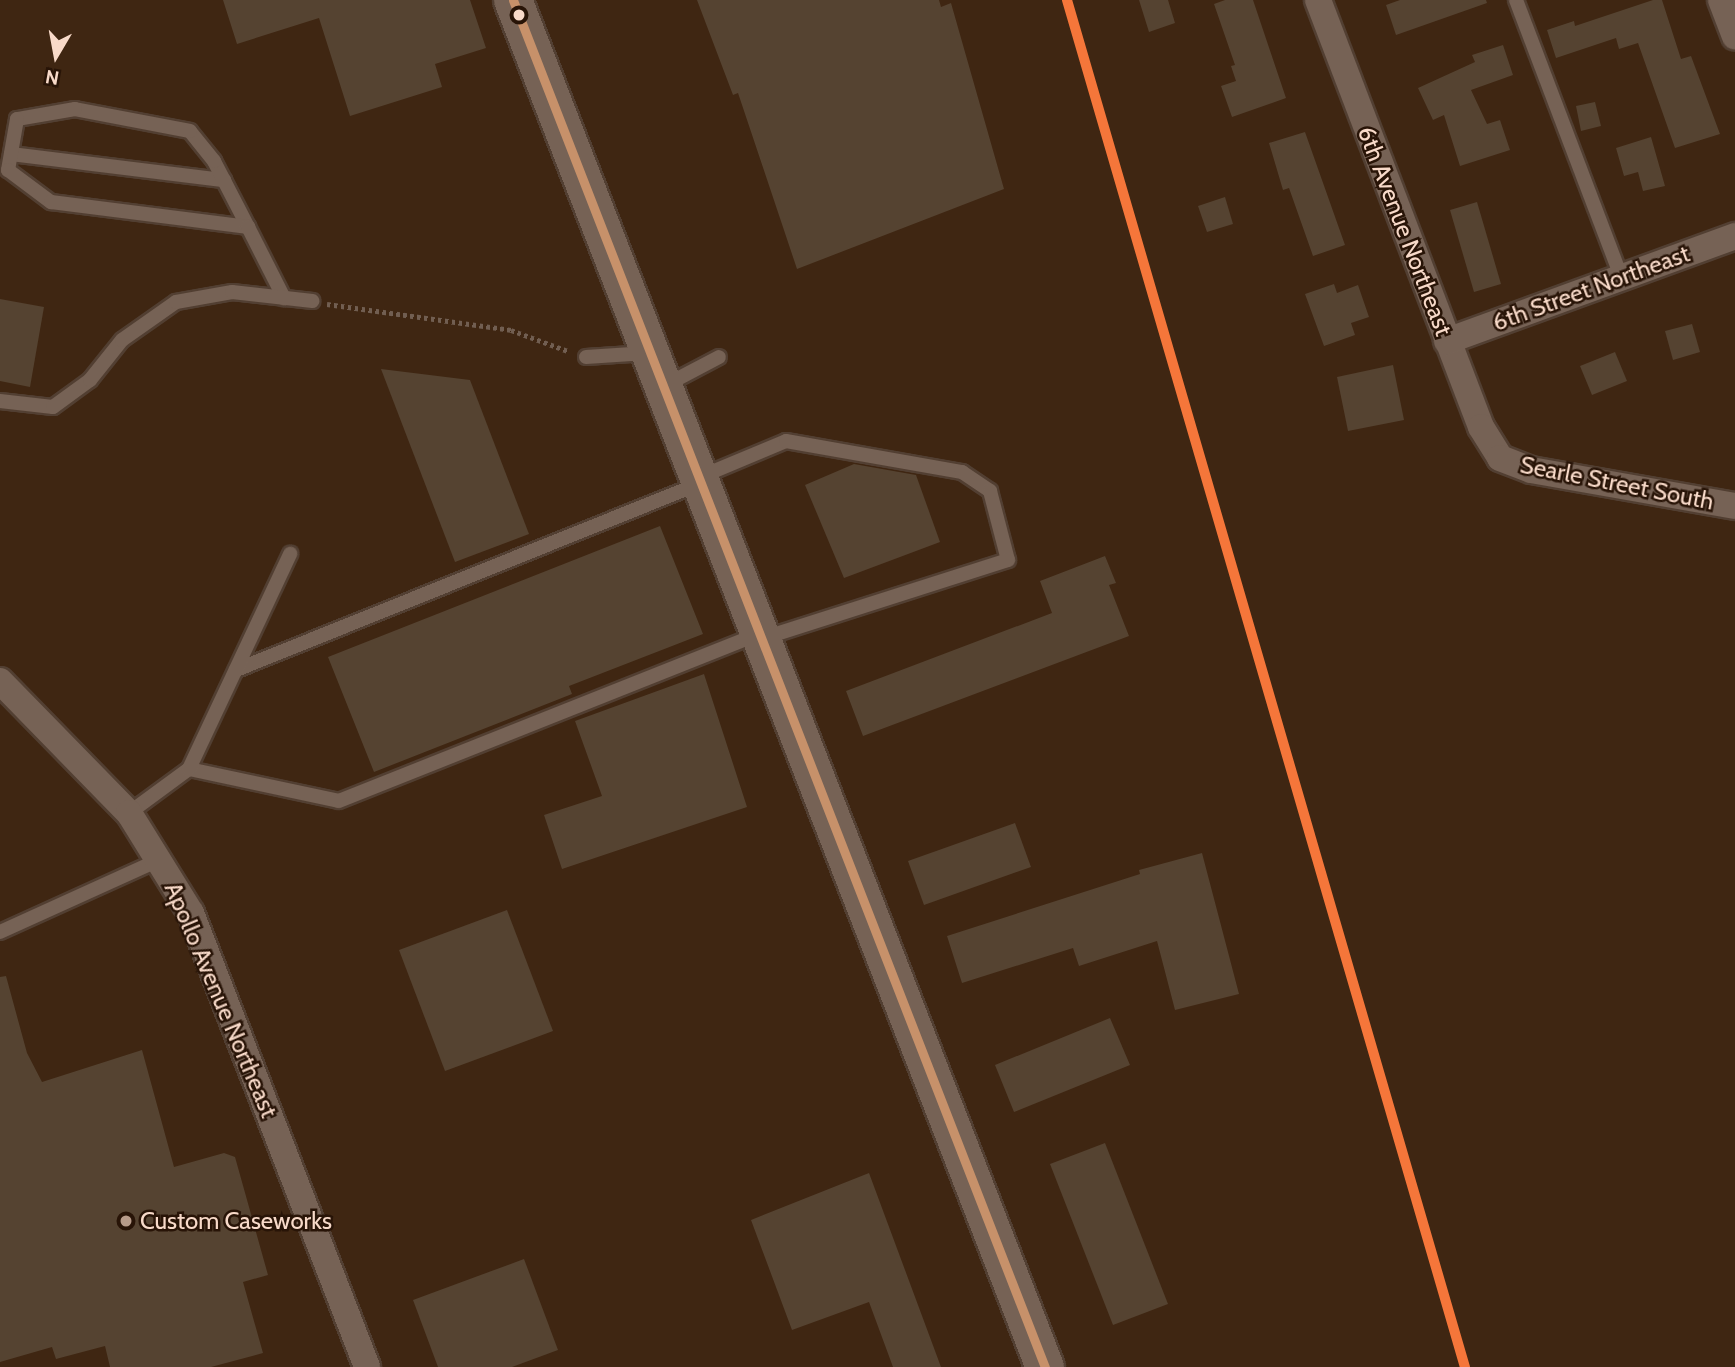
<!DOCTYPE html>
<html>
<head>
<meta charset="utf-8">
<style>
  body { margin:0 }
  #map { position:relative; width:1735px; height:1367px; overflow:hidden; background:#3f2612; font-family:Cabin,sans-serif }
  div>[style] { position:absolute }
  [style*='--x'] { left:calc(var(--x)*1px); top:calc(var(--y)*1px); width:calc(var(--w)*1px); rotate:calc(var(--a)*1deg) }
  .building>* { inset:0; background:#554331 }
  .path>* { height:4.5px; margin-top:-2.25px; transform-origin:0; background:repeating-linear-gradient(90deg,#715e51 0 3.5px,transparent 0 7px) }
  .roads { filter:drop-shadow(2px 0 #523f32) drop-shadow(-2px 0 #523f32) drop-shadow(0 2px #523f32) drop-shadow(0 -2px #523f32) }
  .lane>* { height:14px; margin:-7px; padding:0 7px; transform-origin:7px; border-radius:7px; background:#766255 }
  .street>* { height:26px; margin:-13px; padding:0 13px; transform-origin:13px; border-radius:13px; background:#766255 }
  .secondary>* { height:38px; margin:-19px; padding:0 19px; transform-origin:19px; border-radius:19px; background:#766255 }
  .rail>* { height:5px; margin-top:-2.5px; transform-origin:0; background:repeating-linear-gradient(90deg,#766253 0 3.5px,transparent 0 10.5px) }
  .bus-1>* { height:9px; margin:-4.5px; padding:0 4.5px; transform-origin:4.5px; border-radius:4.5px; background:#c7916a }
  .rail-1>* { height:10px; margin:-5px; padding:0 5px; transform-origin:5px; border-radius:5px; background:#f5763a }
  .dots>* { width:19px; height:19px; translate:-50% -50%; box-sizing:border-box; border:4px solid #281407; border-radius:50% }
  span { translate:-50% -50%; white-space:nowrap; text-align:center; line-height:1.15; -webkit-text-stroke:5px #281407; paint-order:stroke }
  .street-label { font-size:24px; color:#f8dac9 }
  .poi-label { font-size:24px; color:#f8dac9 }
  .left { translate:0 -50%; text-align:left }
  .north { position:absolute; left:21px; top:21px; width:70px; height:70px; -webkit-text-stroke:5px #281407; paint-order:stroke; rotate:190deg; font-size:19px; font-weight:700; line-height:28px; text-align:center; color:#f8dac9 }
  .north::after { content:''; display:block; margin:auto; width:24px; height:32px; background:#f8dac9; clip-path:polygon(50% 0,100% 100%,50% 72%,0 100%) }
</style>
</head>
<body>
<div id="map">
  <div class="building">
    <div style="clip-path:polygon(223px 0,470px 0,486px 48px,435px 64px,442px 87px,350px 116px,319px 18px,237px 44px)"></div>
    <div style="clip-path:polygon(697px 0,939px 0,941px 7px,951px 3px,1004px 189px,797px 269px,738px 93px,733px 95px)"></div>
    <div style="clip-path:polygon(1139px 0,1168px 0,1175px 23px,1149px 32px)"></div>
    <div style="clip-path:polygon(1225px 0,1253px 0,1286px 98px,1232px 117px,1221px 86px,1236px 81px,1231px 66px,1235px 65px,1214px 4px)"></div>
    <div style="clip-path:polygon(1400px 0,1486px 0,1487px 3px,1396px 35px,1386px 5px)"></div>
    <div style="clip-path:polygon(1653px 0,1662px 0,1681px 59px,1691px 56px,1720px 134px,1675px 148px,1638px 43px,1619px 49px,1616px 38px,1556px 58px,1547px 30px,1574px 21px,1575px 26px)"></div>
    <div style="clip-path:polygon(1503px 45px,1513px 75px,1471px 90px,1487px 124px,1500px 120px,1510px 150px,1460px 166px,1444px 115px,1433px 120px,1418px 88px,1475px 62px,1472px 55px)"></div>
    <div style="clip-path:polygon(1595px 102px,1601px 126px,1581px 131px,1576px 106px)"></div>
    <div style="clip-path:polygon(1305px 132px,1345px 245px,1313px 256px,1289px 188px,1283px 190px,1269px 143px)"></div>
    <div style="clip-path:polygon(1651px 137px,1665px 186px,1643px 191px,1638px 172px,1624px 176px,1616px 148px)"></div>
    <div style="clip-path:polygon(1225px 197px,1233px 224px,1207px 232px,1198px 206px)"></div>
    <div style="clip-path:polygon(1477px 202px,1501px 284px,1474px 292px,1450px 210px)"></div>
    <div style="clip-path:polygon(1334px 284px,1337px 293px,1358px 285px,1369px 317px,1351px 323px,1355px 335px,1324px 346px,1305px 294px)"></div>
    <div style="clip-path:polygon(0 299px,44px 307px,30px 387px,0 381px)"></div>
    <div style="clip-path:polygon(1692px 324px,1700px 352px,1673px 360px,1665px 331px)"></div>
    <div style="clip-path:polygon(1615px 352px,1627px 381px,1592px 395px,1580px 366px)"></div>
    <div style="clip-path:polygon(1393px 365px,1404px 420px,1348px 431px,1337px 377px)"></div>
    <div style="clip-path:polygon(381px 369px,470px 380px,529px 534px,455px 562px)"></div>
    <div style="clip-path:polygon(854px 464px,916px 475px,940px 542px,844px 578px,805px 485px)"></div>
    <div style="clip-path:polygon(660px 526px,703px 634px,569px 686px,572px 694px,374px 772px,328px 657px)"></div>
    <div style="clip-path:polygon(1105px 556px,1116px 583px,1109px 585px,1129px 636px,863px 736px,846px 691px,1052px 613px,1040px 581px)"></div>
    <div style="clip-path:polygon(704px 674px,747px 807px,562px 869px,544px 815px,602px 796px,575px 721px)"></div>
    <div style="clip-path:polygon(1015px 823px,1031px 867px,924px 905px,908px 861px)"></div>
    <div style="clip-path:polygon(1202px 853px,1239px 994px,1175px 1010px,1157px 941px,1079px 966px,1073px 948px,962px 983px,947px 936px,1140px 874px,1139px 870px)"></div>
    <div style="clip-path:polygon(507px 910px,553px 1031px,445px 1071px,399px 950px)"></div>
    <div style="clip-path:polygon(6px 976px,27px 1053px,42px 1082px,142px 1050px,174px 1167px,224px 1153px,235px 1157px,268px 1275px,243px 1282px,263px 1353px,211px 1367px,110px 1367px,105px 1346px,56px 1359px,52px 1347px,0 1362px,0 977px)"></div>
    <div style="clip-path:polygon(1110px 1018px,1130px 1065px,1014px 1112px,995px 1065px)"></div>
    <div style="clip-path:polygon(1105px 1143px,1168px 1304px,1113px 1325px,1050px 1164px)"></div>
    <div style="clip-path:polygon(869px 1173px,941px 1367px,893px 1367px,869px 1302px,792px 1330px,751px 1220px)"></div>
    <div style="clip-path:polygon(524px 1259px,558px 1350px,512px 1367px,438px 1367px,413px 1300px)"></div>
  </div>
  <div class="path">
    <div style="--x:327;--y:304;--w:186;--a:8"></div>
    <div style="--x:511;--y:330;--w:61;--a:20.2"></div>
  </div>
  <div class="roads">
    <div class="lane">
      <div style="--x:1516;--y:0;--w:296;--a:69.2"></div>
      <div style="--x:11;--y:154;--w:215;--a:7"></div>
      <div style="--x:248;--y:227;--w:74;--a:-117.3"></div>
      <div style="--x:214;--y:161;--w:38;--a:-129"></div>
      <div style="--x:190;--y:131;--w:117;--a:-169.2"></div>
      <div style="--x:75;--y:109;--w:59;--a:170.2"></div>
      <div style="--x:17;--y:119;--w:52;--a:100"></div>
      <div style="--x:8;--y:170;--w:54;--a:36.7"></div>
      <div style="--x:51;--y:202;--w:199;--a:7.2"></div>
      <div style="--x:248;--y:227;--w:80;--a:63.1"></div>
      <div style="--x:586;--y:357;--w:61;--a:-3.8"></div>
      <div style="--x:664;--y:386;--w:62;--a:-27.8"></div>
      <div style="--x:0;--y:401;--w:53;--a:6.5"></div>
      <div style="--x:53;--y:407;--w:46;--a:-36.1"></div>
      <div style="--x:90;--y:380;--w:51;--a:-51.3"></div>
      <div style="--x:122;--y:340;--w:66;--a:-35.1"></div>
      <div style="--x:176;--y:302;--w:57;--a:-10.1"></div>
      <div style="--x:232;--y:292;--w:81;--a:6.4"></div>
      <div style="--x:700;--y:477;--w:93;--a:-22.7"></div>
      <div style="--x:786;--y:441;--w:179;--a:10"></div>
      <div style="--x:962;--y:472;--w:34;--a:34"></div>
      <div style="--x:990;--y:491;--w:71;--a:75.4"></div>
      <div style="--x:1008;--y:560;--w:256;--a:162.3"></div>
      <div style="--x:236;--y:670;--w:499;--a:-21.9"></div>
      <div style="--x:189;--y:769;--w:153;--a:12"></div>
      <div style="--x:339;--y:801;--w:450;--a:-21.7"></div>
      <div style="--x:129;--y:813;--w:74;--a:-36.3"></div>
      <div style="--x:189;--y:769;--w:238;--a:-64.8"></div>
      <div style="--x:0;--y:932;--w:177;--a:-24.4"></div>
    </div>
    <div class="street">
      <div style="--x:1318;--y:0;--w:457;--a:69.1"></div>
      <div style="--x:1481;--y:427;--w:36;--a:58"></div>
      <div style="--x:1500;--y:458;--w:33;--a:21"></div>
      <div style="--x:1531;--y:470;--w:207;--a:10"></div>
      <div style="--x:1721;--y:0;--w:39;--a:69"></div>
      <div style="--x:1447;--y:341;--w:307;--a:-20"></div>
      <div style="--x:0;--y:681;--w:185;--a:45.7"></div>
      <div style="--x:129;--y:813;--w:118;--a:58.2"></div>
      <div style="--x:191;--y:913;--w:487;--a:68.8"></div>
    </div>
    <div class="secondary">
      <div style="--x:513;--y:0;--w:1467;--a:68.74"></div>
    </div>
  </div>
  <div class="rail">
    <div style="--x:1067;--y:0;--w:1424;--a:73.77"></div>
  </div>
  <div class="bus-1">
    <div style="--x:513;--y:0;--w:1467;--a:68.74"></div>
  </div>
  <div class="rail-1">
    <div style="--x:1067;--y:0;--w:1424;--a:73.77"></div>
  </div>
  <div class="dots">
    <div style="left:519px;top:15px;background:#f8dac9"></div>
    <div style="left:126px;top:1221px;background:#b79b89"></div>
  </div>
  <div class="street-label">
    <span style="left:1405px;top:231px;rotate:69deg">6th Avenue Northeast</span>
    <span style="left:1591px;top:288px;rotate:-20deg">6th Street Northeast</span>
    <span style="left:1617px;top:483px;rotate:11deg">Searle Street South</span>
    <span style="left:221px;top:1000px;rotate:67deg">Apollo Avenue Northeast</span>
  </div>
  <div class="poi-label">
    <span class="left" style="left:140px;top:1221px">Custom Caseworks</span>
  </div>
  <div class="north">N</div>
</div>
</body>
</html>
